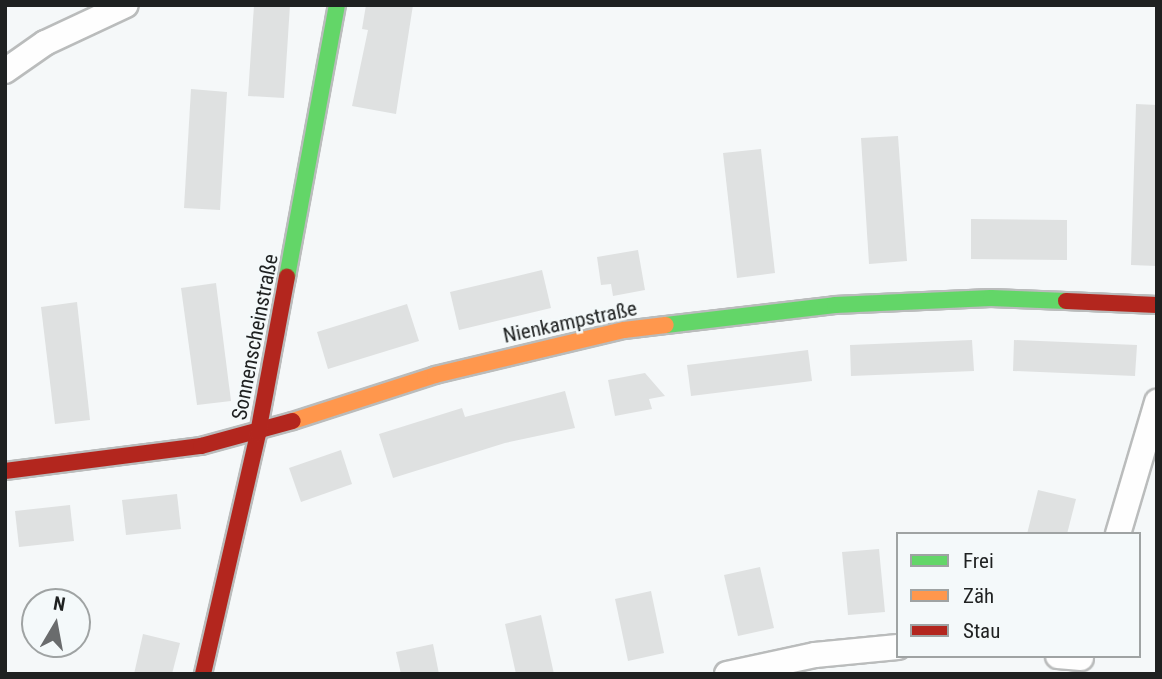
<!DOCTYPE html>
<html>
<head>
<meta charset="utf-8">
<style>
  body { margin:0 }
  #map { position:relative; width:1162px; height:679px; overflow:hidden; background:#f5f8f9; font-family:"Roboto Condensed",sans-serif }
  div>[style] { position:absolute }
  [style*='--x'] { left:calc(var(--x)*1px); top:calc(var(--y)*1px); width:calc(var(--w)*1px); rotate:calc(var(--a)*1deg) }
  .building>* { inset:0; background:#dfe1e1 }
  .roads { filter:drop-shadow(2px 0 #babcbc) drop-shadow(-2px 0 #babcbc) drop-shadow(0 2px #babcbc) drop-shadow(0 -2px #babcbc) }
  .street>* { height:24px; margin:-12px; padding:0 12px; transform-origin:12px; border-radius:12px; background:#fefefe }
  .fast>* { height:16px; margin:-8px; padding:0 8px; transform-origin:8px; border-radius:8px; background:#63d668 }
  .slow>* { height:16px; margin:-8px; padding:0 8px; transform-origin:8px; border-radius:8px; background:#ff974d }
  .jam>* { height:16px; margin:-8px; padding:0 8px; transform-origin:8px; border-radius:8px; background:#b3261e }
  span { translate:-50% -50%; white-space:nowrap; text-align:center; line-height:1.15; -webkit-text-stroke:5px #f4f9fa; paint-order:stroke }
  .street-label { font-size:21px; color:#1f2121 }
  .frame { position:absolute; inset:0; border:7px solid #1f2121; pointer-events:none }
  .legend { position:absolute; left:896px; top:532px; width:245px; height:126px; box-sizing:border-box; background:#f4f9fa; border:2px solid #9fa3a3; margin:0; padding:9px 12px; list-style:none; font-size:21px; color:#1f2121 }
  .legend li { display:flex; align-items:center; gap:14px; height:35px }
  .legend b { width:35px; border:2px solid #9fa3a3 }
  .north { position:absolute; left:21px; top:588px; width:70px; height:70px; box-sizing:border-box; background:#f4f9fa; border:2px solid #9fa3a3; border-radius:50%; rotate:10deg; font-size:19px; font-weight:700; line-height:28px; text-align:center; color:#1f2121 }
  .north::after { content:''; display:block; margin:auto; width:24px; height:32px; background:#6a6c6d; clip-path:polygon(50% 0,100% 100%,50% 72%,0 100%) }
</style>
</head>
<body>
<div id="map">
  <div class="building">
    <div style="clip-path:polygon(254px 5px,290px 5px,284px 98px,248px 96px)"></div>
    <div style="clip-path:polygon(366px 5px,413px 5px,396px 114px,352px 106px,368px 30px,362px 29px)"></div>
    <div style="clip-path:polygon(191px 89px,227px 92px,220px 210px,184px 208px)"></div>
    <div style="clip-path:polygon(1136px 104px,1157px 105px,1157px 266px,1131px 265px)"></div>
    <div style="clip-path:polygon(898px 136px,907px 261px,869px 264px,861px 138px)"></div>
    <div style="clip-path:polygon(761px 149px,775px 273px,737px 278px,723px 153px)"></div>
    <div style="clip-path:polygon(971px 219px,1067px 220px,1067px 260px,971px 259px)"></div>
    <div style="clip-path:polygon(638px 250px,645px 290px,613px 296px,611px 284px,601px 285px,597px 257px)"></div>
    <div style="clip-path:polygon(542px 270px,551px 308px,459px 330px,450px 292px)"></div>
    <div style="clip-path:polygon(216px 283px,231px 401px,197px 405px,181px 288px)"></div>
    <div style="clip-path:polygon(77px 302px,90px 420px,55px 424px,41px 307px)"></div>
    <div style="clip-path:polygon(407px 304px,419px 341px,328px 369px,317px 332px)"></div>
    <div style="clip-path:polygon(972px 340px,974px 371px,851px 376px,850px 345px)"></div>
    <div style="clip-path:polygon(1014px 340px,1137px 345px,1135px 376px,1013px 371px)"></div>
    <div style="clip-path:polygon(808px 350px,812px 381px,691px 396px,687px 365px)"></div>
    <div style="clip-path:polygon(645px 373px,665px 396px,649px 399px,652px 409px,615px 416px,608px 380px)"></div>
    <div style="clip-path:polygon(565px 391px,575px 428px,505px 443px,393px 478px,379px 434px,462px 408px,465px 417px)"></div>
    <div style="clip-path:polygon(341px 450px,352px 484px,301px 502px,289px 468px)"></div>
    <div style="clip-path:polygon(1038px 490px,1076px 499px,1067px 534px,1027px 534px)"></div>
    <div style="clip-path:polygon(177px 494px,181px 529px,126px 535px,122px 500px)"></div>
    <div style="clip-path:polygon(70px 505px,74px 541px,19px 547px,15px 511px)"></div>
    <div style="clip-path:polygon(879px 549px,885px 612px,848px 615px,842px 552px)"></div>
    <div style="clip-path:polygon(760px 567px,774px 628px,738px 636px,724px 575px)"></div>
    <div style="clip-path:polygon(651px 591px,664px 653px,628px 661px,615px 599px)"></div>
    <div style="clip-path:polygon(541px 615px,554px 674px,516px 674px,505px 624px)"></div>
    <div style="clip-path:polygon(143px 634px,180px 643px,172px 674px,134px 674px)"></div>
    <div style="clip-path:polygon(433px 644px,439px 674px,401px 674px,396px 652px)"></div>
  </div>
  <div class="roads">
    <div class="street">
      <div style="--x:5;--y:71;--w:49;--a:-35"></div>
      <div style="--x:45;--y:43;--w:89;--a:-25.1"></div>
      <div style="--x:1118;--y:534;--w:138;--a:-73.5"></div>
      <div style="--x:1058;--y:656;--w:23;--a:5"></div>
      <div style="--x:727;--y:674;--w:90;--a:-12.2"></div>
      <div style="--x:815;--y:655;--w:83;--a:-5.5"></div>
    </div>
    <div class="fast">
      <div style="--x:287;--y:277;--w:277;--a:-79.6"></div>
      <div style="--x:666;--y:325;--w:170;--a:-6.7"></div>
      <div style="--x:835;--y:305;--w:156;--a:-2.6"></div>
      <div style="--x:991;--y:298;--w:75;--a:2.3"></div>
    </div>
    <div class="slow">
      <div style="--x:293;--y:421;--w:149;--a:-17.9"></div>
      <div style="--x:435;--y:375;--w:194;--a:-13.4"></div>
      <div style="--x:624;--y:330;--w:42;--a:-6.8"></div>
    </div>
    <div class="jam">
      <div style="--x:1066;--y:301;--w:91;--a:2.5"></div>
      <div style="--x:5;--y:471;--w:198;--a:-7.3"></div>
      <div style="--x:201;--y:446;--w:95;--a:-15.2"></div>
      <div style="--x:203;--y:674;--w:247;--a:-77.1"></div>
      <div style="--x:258;--y:433;--w:159;--a:-79.5"></div>
    </div>
  </div>
  <div class="street-label">
    <span style="left:570px;top:322px;rotate:-12deg">Nienkampstraße</span>
    <span style="left:255px;top:337px;rotate:-79deg">Sonnenscheinstraße</span>
  </div>
  <div class="frame"></div>
  <ul class="legend">
  <li><b style="height:9px;background:#63d668"></b>Frei</li>
  <li><b style="height:9px;background:#ff974d"></b>Zäh</li>
  <li><b style="height:9px;background:#b3261e"></b>Stau</li>
  </ul>
  <div class="north">N</div>
</div>
</body>
</html>
